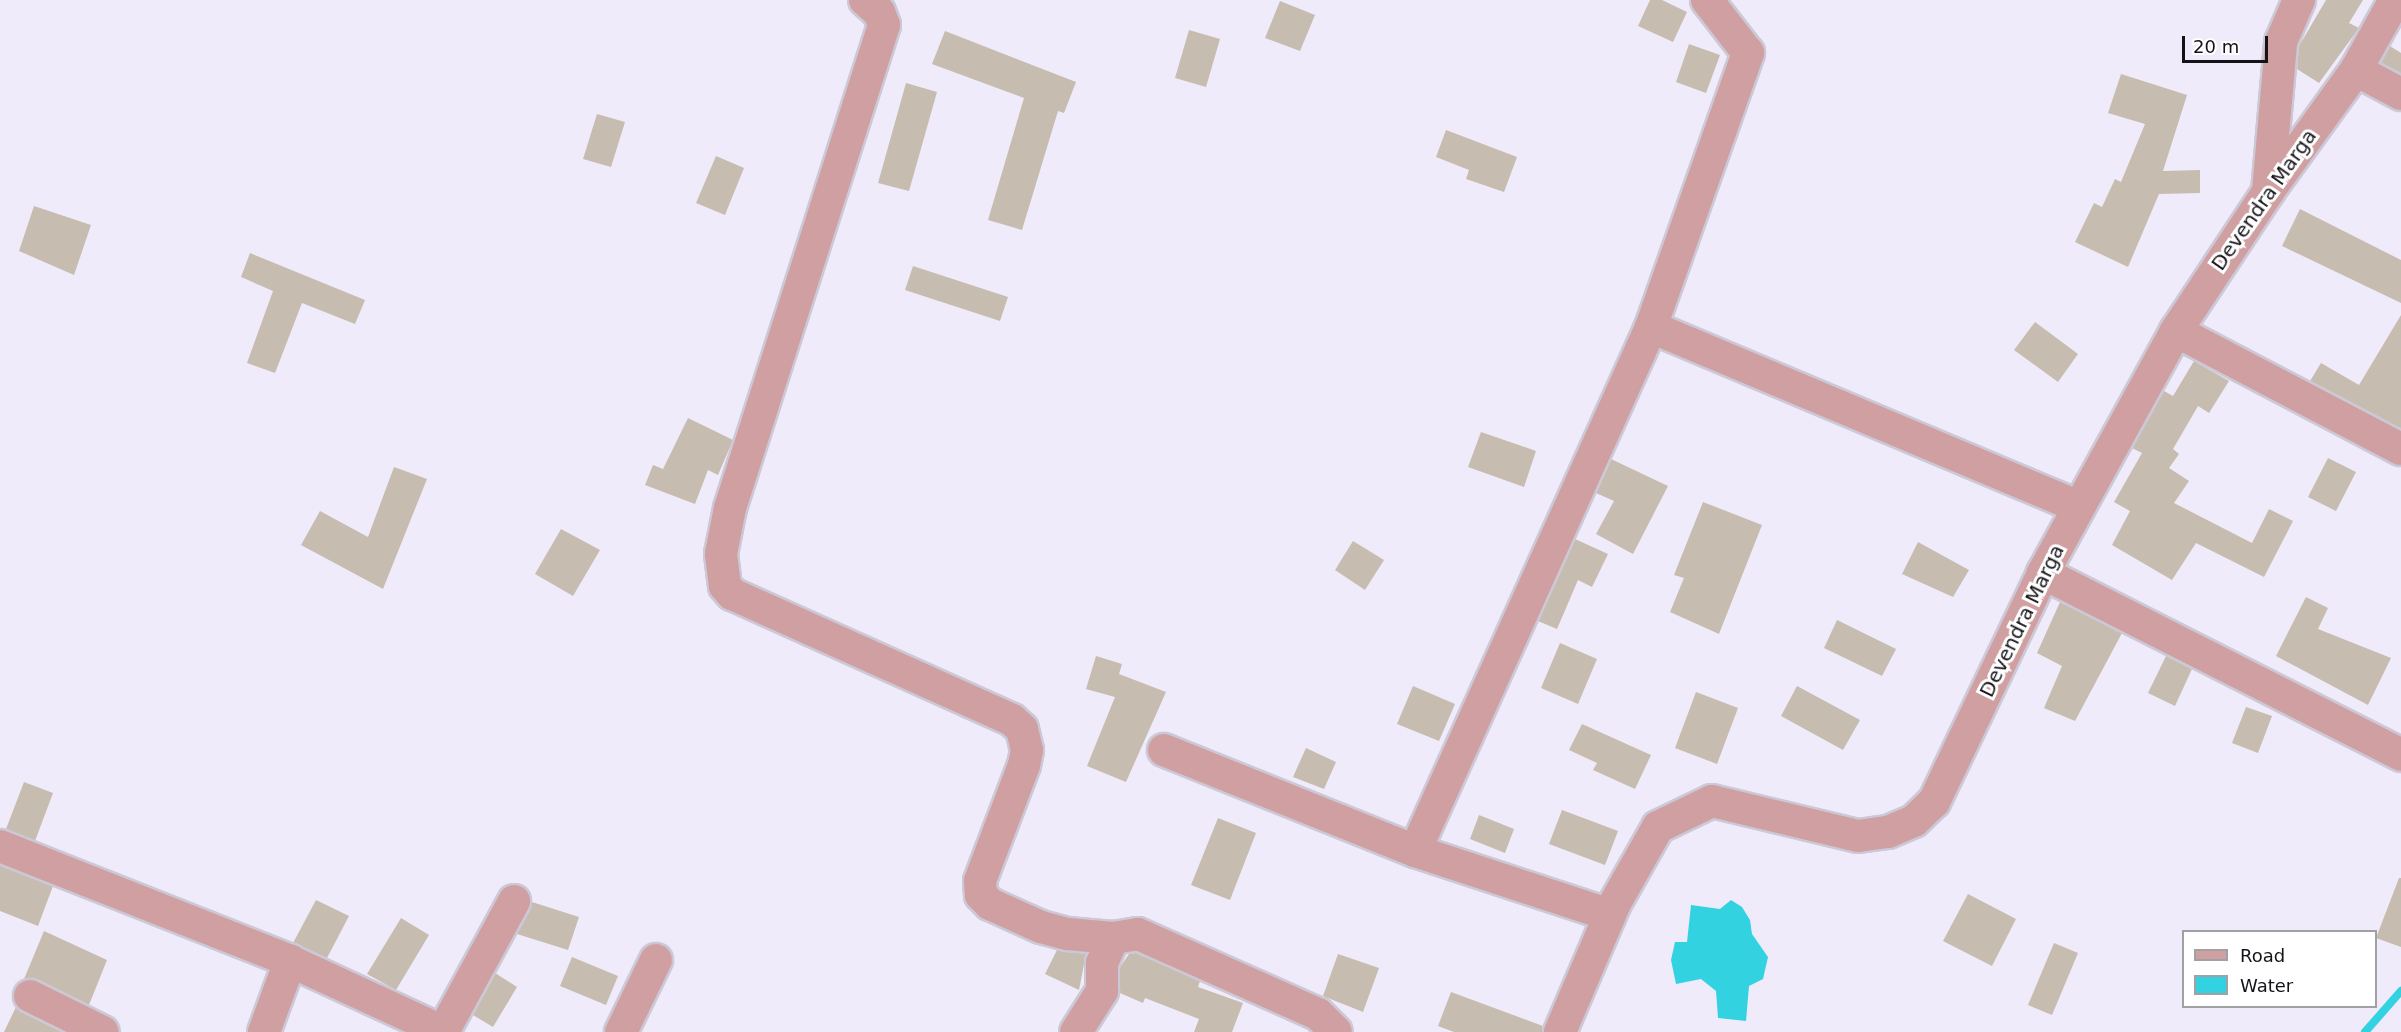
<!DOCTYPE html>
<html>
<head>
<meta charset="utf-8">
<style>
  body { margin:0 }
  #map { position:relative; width:2401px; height:1032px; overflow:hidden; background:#f0ebfa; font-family:"DejaVu Sans",sans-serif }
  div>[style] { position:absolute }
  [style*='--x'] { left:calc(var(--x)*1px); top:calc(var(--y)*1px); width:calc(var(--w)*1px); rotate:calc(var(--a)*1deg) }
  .water>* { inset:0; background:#32d2e1 }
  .stream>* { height:8px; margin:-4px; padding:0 4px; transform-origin:4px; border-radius:4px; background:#32d2e1 }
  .building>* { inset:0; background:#c6bcaf }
  .roads { filter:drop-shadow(2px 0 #cdc8d6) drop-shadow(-2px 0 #cdc8d6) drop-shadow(0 2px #cdc8d6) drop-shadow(0 -2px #cdc8d6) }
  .minor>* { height:32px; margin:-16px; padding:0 16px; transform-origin:16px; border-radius:16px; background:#cf9fa1 }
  span { translate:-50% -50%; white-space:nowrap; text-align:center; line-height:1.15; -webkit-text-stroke:6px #fff; paint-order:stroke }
  .street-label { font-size:20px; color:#151318 }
  .legend { position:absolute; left:2182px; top:930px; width:195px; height:78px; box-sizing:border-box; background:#fff; border:2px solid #a1a1a3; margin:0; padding:8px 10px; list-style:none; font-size:18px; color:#151318 }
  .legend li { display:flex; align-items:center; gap:12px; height:30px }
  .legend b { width:30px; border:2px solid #a1a1a3 }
  .scale { position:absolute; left:2182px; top:36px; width:86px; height:27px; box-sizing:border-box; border:3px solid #151318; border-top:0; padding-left:8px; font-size:18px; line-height:21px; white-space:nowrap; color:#151318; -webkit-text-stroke:4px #fff; paint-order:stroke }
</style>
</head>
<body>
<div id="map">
  <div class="water">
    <div style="clip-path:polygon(1731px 900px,1742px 907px,1750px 920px,1752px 934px,1768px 957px,1763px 979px,1749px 986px,1746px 1021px,1718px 1018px,1716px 991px,1701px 979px,1676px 984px,1671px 960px,1675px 942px,1687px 942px,1691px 905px,1720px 909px)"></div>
  </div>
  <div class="stream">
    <div style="--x:2365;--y:1032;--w:55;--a:-48.7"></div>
  </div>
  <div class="building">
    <div style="clip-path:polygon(1650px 0,1662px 0,1687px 12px,1673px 42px,1638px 26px)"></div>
    <div style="clip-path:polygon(2326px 0,2363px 0,2349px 23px,2359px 28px,2319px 83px,2297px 69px,2299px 46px)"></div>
    <div style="clip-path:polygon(1280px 1px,1315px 15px,1300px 51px,1265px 38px)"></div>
    <div style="clip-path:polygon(1189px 30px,1220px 39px,1206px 87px,1175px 78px)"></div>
    <div style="clip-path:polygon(945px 31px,1076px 82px,1064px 113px,1058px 111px,1022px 230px,988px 220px,1024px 98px,932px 64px)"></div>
    <div style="clip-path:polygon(1689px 44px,1720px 55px,1706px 93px,1676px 82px)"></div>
    <div style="clip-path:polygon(2390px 46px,2401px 53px,2401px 74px,2381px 63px)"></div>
    <div style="clip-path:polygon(2121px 74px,2187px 95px,2163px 171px,2200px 170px,2200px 193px,2159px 194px,2128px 267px,2075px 242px,2094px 203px,2102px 207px,2115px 179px,2121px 182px,2145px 124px,2108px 113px)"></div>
    <div style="clip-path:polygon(906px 83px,937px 92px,909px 191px,878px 183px)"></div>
    <div style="clip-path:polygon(597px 114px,625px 122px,611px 167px,583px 159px)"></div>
    <div style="clip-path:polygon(1446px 130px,1517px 157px,1504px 192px,1466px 179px,1469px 170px,1436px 157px)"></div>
    <div style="clip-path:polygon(716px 156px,744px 168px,725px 215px,696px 203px)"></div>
    <div style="clip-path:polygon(34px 206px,91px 225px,74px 275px,19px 251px)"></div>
    <div style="clip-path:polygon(2300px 209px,2401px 260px,2401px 303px,2282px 246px)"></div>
    <div style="clip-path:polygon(250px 253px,365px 300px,355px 324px,302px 303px,275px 373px,247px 363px,273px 291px,241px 277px)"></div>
    <div style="clip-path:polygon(913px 266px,1008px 297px,1000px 321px,905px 290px)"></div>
    <div style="clip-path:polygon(2401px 315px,2401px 429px,2310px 381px,2321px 363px,2359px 385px)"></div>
    <div style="clip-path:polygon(2035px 322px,2078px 354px,2058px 382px,2014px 350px)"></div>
    <div style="clip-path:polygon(2194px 361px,2229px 381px,2209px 413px,2198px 406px,2173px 449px,2179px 454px,2169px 468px,2189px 481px,2174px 503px,2252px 543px,2269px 509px,2293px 521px,2264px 577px,2196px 543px,2172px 580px,2112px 545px,2130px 511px,2114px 502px,2142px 453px,2132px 448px,2164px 391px,2173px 396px)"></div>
    <div style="clip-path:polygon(688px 418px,733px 440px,718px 475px,708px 470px,695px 504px,645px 485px,653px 465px,663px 469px)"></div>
    <div style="clip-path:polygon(1481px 432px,1536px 451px,1524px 487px,1468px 467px)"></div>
    <div style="clip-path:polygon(2328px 458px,2356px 472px,2336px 511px,2308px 497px)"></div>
    <div style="clip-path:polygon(1611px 459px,1668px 486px,1633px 554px,1596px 534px,1614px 501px,1596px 493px)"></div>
    <div style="clip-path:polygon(394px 467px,427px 479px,383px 589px,301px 545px,320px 511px,368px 537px)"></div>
    <div style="clip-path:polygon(1703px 502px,1762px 525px,1719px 634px,1670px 612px,1684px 578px,1674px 575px)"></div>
    <div style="clip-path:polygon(561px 529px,600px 550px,573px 596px,535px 574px)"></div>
    <div style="clip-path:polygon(1575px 539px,1608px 554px,1592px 587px,1578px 580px,1557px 629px,1538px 621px)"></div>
    <div style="clip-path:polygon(1353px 541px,1384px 560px,1365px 590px,1335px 570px)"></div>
    <div style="clip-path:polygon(1918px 542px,1969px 570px,1953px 597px,1902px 574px)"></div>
    <div style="clip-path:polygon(2306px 597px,2328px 608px,2318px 629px,2391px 658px,2368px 705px,2276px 656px)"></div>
    <div style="clip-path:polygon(2060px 602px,2122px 633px,2075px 721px,2044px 708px,2062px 666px,2037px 653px)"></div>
    <div style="clip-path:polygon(1837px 620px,1896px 649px,1882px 676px,1824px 648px)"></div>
    <div style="clip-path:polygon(1560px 643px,1597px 659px,1578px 704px,1541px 688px)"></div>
    <div style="clip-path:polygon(1096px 656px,1122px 664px,1119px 674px,1166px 692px,1126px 782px,1087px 766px,1115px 697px,1086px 689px)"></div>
    <div style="clip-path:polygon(2166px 656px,2192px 669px,2175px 706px,2148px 693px)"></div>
    <div style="clip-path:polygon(1413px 686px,1455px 704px,1439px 741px,1397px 724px)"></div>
    <div style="clip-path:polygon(1797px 686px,1860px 720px,1843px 750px,1781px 716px)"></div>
    <div style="clip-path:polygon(1696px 692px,1738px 708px,1717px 764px,1675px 748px)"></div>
    <div style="clip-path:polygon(2246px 707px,2272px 716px,2258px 753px,2232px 743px)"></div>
    <div style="clip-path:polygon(1582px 724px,1651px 755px,1635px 789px,1593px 770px,1597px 763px,1569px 750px)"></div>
    <div style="clip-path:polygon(1306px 748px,1336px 762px,1324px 789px,1293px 777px)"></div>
    <div style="clip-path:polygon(24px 782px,53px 793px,35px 841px,6px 829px)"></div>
    <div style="clip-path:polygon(1562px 810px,1618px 831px,1605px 865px,1549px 844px)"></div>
    <div style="clip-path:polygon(1479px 815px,1514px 829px,1505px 853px,1470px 839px)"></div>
    <div style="clip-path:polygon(1218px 818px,1256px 833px,1230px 900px,1191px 885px)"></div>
    <div style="clip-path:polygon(0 865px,53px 886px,38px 926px,0 911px)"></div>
    <div style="clip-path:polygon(2399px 878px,2401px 878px,2401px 947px,2376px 938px)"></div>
    <div style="clip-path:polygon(1968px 894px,2016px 919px,1992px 966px,1943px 941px)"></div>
    <div style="clip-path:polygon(316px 900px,349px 916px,327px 958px,293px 943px)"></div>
    <div style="clip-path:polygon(532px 902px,579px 917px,568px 950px,517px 934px)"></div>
    <div style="clip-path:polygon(401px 918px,429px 935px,396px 990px,367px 974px)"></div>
    <div style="clip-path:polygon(44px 931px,107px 960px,89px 1005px,38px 980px,24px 979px)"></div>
    <div style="clip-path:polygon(2054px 943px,2078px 953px,2052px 1015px,2028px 1005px)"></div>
    <div style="clip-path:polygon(1057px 950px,1086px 954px,1079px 990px,1045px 974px)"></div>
    <div style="clip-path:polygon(1136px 953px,1200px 981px,1198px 987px,1243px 1003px,1232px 1032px,1194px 1032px,1199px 1019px,1145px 998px,1143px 1003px,1120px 993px,1120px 967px,1129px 954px)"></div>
    <div style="clip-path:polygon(1338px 954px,1379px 968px,1363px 1012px,1323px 996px)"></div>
    <div style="clip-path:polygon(572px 957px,618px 976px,606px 1005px,560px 986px)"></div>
    <div style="clip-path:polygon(495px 973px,517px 987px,493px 1027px,473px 1015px)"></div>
    <div style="clip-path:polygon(1451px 992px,1543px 1026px,1542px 1032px,1454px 1032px,1438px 1026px)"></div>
    <div style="clip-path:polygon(16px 1007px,22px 1012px,62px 1032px,4px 1032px)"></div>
  </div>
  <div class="roads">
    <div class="minor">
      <div style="--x:865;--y:0;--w:18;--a:41"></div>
      <div style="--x:879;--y:12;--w:14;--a:69"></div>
      <div style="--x:884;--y:25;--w:507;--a:107.68"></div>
      <div style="--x:730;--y:508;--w:47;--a:101.1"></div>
      <div style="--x:721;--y:554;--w:32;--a:83"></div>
      <div style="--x:725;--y:586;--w:11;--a:49"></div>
      <div style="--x:732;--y:594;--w:307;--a:24.2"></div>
      <div style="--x:1012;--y:720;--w:13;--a:42"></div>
      <div style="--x:1022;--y:729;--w:22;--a:77"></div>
      <div style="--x:1027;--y:750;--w:15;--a:101"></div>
      <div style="--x:1024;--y:765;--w:124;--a:110.8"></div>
      <div style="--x:980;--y:881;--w:14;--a:86"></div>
      <div style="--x:981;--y:895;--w:13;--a:45"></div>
      <div style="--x:990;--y:904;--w:56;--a:24.3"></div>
      <div style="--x:1041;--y:927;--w:28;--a:15"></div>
      <div style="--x:1068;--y:934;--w:45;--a:5.1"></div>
      <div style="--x:1113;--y:938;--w:25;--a:-9"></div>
      <div style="--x:1138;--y:934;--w:197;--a:24"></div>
      <div style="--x:1318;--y:1014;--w:25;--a:45"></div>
      <div style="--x:2356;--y:70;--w:51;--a:28.1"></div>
      <div style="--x:2268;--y:192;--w:151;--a:-85"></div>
      <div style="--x:2281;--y:42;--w:46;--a:-66.8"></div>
      <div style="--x:1651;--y:327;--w:291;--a:-70.5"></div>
      <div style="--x:1748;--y:53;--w:67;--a:-127.7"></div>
      <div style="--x:2176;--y:331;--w:254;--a:27.7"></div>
      <div style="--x:2043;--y:573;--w:402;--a:26.9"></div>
      <div style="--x:1164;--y:750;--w:271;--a:21.9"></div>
      <div style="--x:0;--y:846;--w:312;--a:21.6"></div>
      <div style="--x:290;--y:961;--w:170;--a:24.8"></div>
      <div style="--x:1610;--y:915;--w:205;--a:-161.8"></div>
      <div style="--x:1415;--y:851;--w:575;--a:-65.75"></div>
      <div style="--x:1651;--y:327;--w:464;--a:22.8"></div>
      <div style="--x:30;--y:996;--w:81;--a:26.3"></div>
      <div style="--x:264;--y:1032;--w:76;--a:-69.9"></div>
      <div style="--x:443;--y:1032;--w:149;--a:-61.5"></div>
      <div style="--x:621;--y:1032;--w:80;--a:-64.1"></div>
      <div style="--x:1076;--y:1032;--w:49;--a:-57.6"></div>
      <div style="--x:1102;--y:991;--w:28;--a:-90"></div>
      <div style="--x:1102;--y:963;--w:27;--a:-66"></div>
      <div style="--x:1560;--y:1032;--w:140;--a:-66.9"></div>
      <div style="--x:1615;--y:903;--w:87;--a:-60.5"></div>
      <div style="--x:1658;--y:827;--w:60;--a:-25.7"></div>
      <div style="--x:1712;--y:801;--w:150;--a:13.5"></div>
      <div style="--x:1858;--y:836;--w:30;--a:-8"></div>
      <div style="--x:1888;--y:832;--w:28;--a:-23"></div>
      <div style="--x:1914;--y:821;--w:28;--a:-44"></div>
      <div style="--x:1934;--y:802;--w:254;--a:-64.5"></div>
      <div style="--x:2043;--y:573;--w:276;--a:-61.2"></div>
      <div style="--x:2176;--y:331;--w:167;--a:-56.5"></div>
      <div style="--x:2268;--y:192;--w:150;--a:-54.2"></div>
      <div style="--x:2356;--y:70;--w:80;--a:-60.9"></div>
    </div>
  </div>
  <div class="street-label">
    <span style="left:2264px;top:200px;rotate:-55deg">Devendra Marga</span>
    <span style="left:2022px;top:621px;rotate:-64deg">Devendra Marga</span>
  </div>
  <ul class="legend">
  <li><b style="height:8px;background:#cf9fa1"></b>Road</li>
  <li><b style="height:16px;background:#32d2e1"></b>Water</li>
  </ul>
  <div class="scale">20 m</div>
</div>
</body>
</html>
